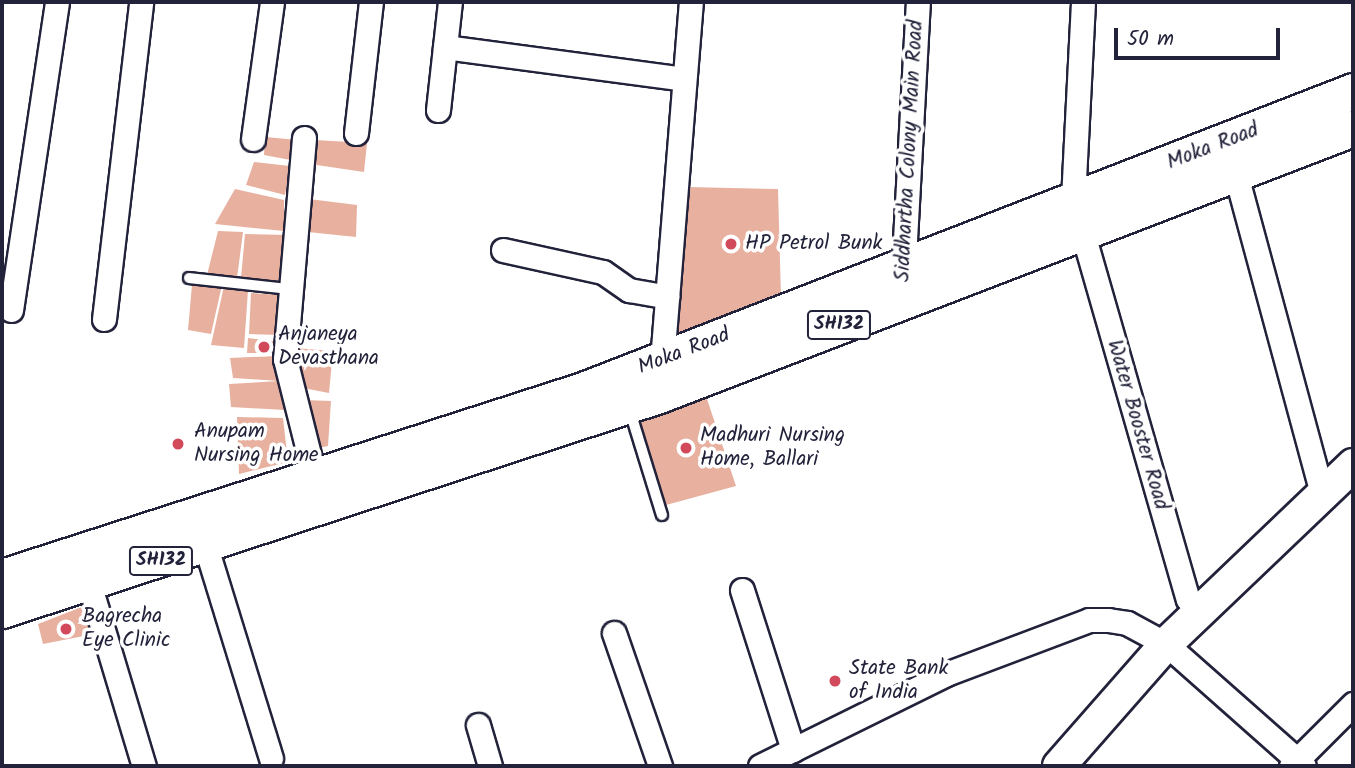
<!DOCTYPE html>
<html>
<head>
<meta charset="utf-8">
<style>
  body { margin:0 }
  #map { position:relative; width:1355px; height:768px; overflow:hidden; background:#fff; font-family:Kalam,sans-serif }
  div>[style] { position:absolute }
  [style*='--x'] { left:calc(var(--x)*1px); top:calc(var(--y)*1px); width:calc(var(--w)*1px); rotate:calc(var(--a)*1deg) }
  .building>* { inset:0; background:#e8b09f }
  .roads { filter:drop-shadow(2px 0 #22223b) drop-shadow(-2px 0 #22223b) drop-shadow(0 2px #22223b) drop-shadow(0 -2px #22223b) }
  .service>* { height:10px; margin:-5px; padding:0 5px; transform-origin:5px; border-radius:5px; background:#fff }
  .minor>* { height:23px; margin:-11.5px; padding:0 11.5px; transform-origin:11.5px; border-radius:11.5px; background:#fff }
  .secondary>* { height:32px; margin:-16px; padding:0 16px; transform-origin:16px; border-radius:16px; background:#fff }
  .primary>* { height:35px; margin:-17.5px; padding:0 17.5px; transform-origin:17.5px; border-radius:17.5px; background:#fff }
  .dots>* { width:19px; height:19px; translate:-50% -50%; box-sizing:border-box; border:4px solid #fff; border-radius:50% }
  span { translate:-50% -50%; white-space:nowrap; text-align:center; line-height:1.15; -webkit-text-stroke:7px #fff; paint-order:stroke }
  .shield-label span { padding:2px 5px; background:#fff; border:2px solid; border-radius:5px; -webkit-text-stroke-width:0 }
  .shield-label { font-size:19px; color:#22223b; font-weight:700 }
  .street-label { font-size:21px; color:#22223b }
  .poi-label { font-size:21px; color:#22223b }
  .left { translate:0 -50%; text-align:left }
  .frame { position:absolute; inset:0; border:4px solid #22223b; pointer-events:none }
  .scale { position:absolute; left:1114px; top:28px; width:166px; height:32px; box-sizing:border-box; border:4px solid #22223b; border-top:0; padding-left:9px; font-size:21px; line-height:24px; white-space:nowrap; color:#22223b; -webkit-text-stroke:5px #fff; paint-order:stroke }
</style>
</head>
<body>
<div id="map">
  <div class="building">
    <div style="clip-path:polygon(265px 137px,298px 140px,296px 161px,264px 155px)"></div>
    <div style="clip-path:polygon(315px 140px,367px 143px,364px 172px,310px 164px)"></div>
    <div style="clip-path:polygon(254px 162px,290px 166px,285px 195px,246px 185px)"></div>
    <div style="clip-path:polygon(687px 187px,778px 189px,781px 298px,674px 345px)"></div>
    <div style="clip-path:polygon(235px 189px,284px 200px,284px 231px,215px 224px)"></div>
    <div style="clip-path:polygon(301px 198px,357px 205px,356px 237px,298px 231px)"></div>
    <div style="clip-path:polygon(218px 231px,243px 232px,237px 278px,207px 275px)"></div>
    <div style="clip-path:polygon(245px 234px,289px 235px,285px 283px,241px 278px)"></div>
    <div style="clip-path:polygon(192px 285px,222px 285px,211px 334px,188px 330px)"></div>
    <div style="clip-path:polygon(224px 286px,248px 290px,244px 348px,211px 345px)"></div>
    <div style="clip-path:polygon(251px 293px,281px 295px,279px 335px,249px 334px)"></div>
    <div style="clip-path:polygon(248px 338px,280px 342px,281px 353px,247px 353px)"></div>
    <div style="clip-path:polygon(294px 348px,333px 351px,329px 393px,298px 387px)"></div>
    <div style="clip-path:polygon(276px 356px,285px 410px,231px 407px,229px 384px,279px 381px,233px 378px,230px 358px)"></div>
    <div style="clip-path:polygon(703px 387px,736px 486px,666px 505px,636px 410px)"></div>
    <div style="clip-path:polygon(303px 400px,331px 401px,328px 446px,318px 448px)"></div>
    <div style="clip-path:polygon(237px 417px,283px 418px,288px 462px,239px 474px)"></div>
    <div style="clip-path:polygon(87px 605px,94px 634px,43px 644px,38px 624px)"></div>
  </div>
  <div class="roads">
    <div class="service">
      <div style="--x:189;--y:278;--w:101;--a:6.3"></div>
      <div style="--x:629;--y:408;--w:112;--a:72.9"></div>
    </div>
    <div class="minor">
      <div style="--x:1083;--y:2;--w:197;--a:92.9"></div>
      <div style="--x:1073;--y:199;--w:416;--a:74"></div>
      <div style="--x:1188;--y:599;--w:18;--a:43"></div>
      <div style="--x:445;--y:47;--w:241;--a:7.6"></div>
      <div style="--x:438;--y:110;--w:109;--a:-83.7"></div>
      <div style="--x:356;--y:133;--w:132;--a:-83.5"></div>
      <div style="--x:304;--y:138;--w:222;--a:94.9"></div>
      <div style="--x:285;--y:359;--w:123;--a:75.9"></div>
      <div style="--x:253;--y:139;--w:138;--a:-82.1"></div>
      <div style="--x:1235;--y:171;--w:338;--a:74.9"></div>
      <div style="--x:503;--y:250;--w:102;--a:12.4"></div>
      <div style="--x:603;--y:272;--w:32;--a:35"></div>
      <div style="--x:629;--y:290;--w:39;--a:10"></div>
      <div style="--x:903;--y:277;--w:275;--a:-86.9"></div>
      <div style="--x:11;--y:310;--w:311;--a:-81.5"></div>
      <div style="--x:104;--y:319;--w:319;--a:-83.3"></div>
      <div style="--x:662;--y:361;--w:360;--a:-85.4"></div>
      <div style="--x:206;--y:547;--w:221;--a:72.9"></div>
      <div style="--x:89;--y:583;--w:191;--a:73.3"></div>
      <div style="--x:742;--y:590;--w:168;--a:72.3"></div>
      <div style="--x:614;--y:633;--w:141;--a:70.9"></div>
      <div style="--x:478;--y:725;--w:43;--a:73.7"></div>
      <div style="--x:760;--y:766;--w:208;--a:-26.3"></div>
      <div style="--x:946;--y:674;--w:153;--a:-20.7"></div>
      <div style="--x:1089;--y:620;--w:19;--a:0"></div>
      <div style="--x:1108;--y:620;--w:19;--a:9"></div>
      <div style="--x:1127;--y:623;--w:44;--a:28.3"></div>
      <div style="--x:1166;--y:644;--w:184;--a:41.5"></div>
      <div style="--x:1291;--y:766;--w:88;--a:-45"></div>
    </div>
    <div class="secondary">
      <div style="--x:1059;--y:766;--w:162;--a:-48.7"></div>
      <div style="--x:1166;--y:644;--w:259;--a:-43.7"></div>
    </div>
    <div class="primary">
      <div style="--x:2;--y:577;--w:610;--a:-17.84"></div>
      <div style="--x:583;--y:390;--w:826;--a:-21.22"></div>
      <div style="--x:2;--y:610;--w:691;--a:-18.12"></div>
      <div style="--x:659;--y:395;--w:744;--a:-21.04"></div>
    </div>
  </div>
  <div class="dots">
    <div style="left:731px;top:244px;background:#d1495b"></div>
    <div style="left:264px;top:347px;background:#d1495b"></div>
    <div style="left:178px;top:444px;background:#d1495b"></div>
    <div style="left:686px;top:448px;background:#d1495b"></div>
    <div style="left:66px;top:629px;background:#d1495b"></div>
    <div style="left:835px;top:681px;background:#d1495b"></div>
  </div>
  <div class="shield-label">
    <span style="left:839px;top:325px">SH132</span>
    <span style="left:161px;top:561px">SH132</span>
  </div>
  <div class="street-label">
    <span style="left:1213px;top:147px;rotate:-21deg">Moka Road</span>
    <span style="left:910px;top:151px;rotate:-87deg">Siddhartha Colony Main Road</span>
    <span style="left:684px;top:352px;rotate:-21deg">Moka Road</span>
    <span style="left:1137px;top:425px;rotate:74deg">Water Booster Road</span>
  </div>
  <div class="poi-label">
    <span class="left" style="left:745px;top:244px">HP Petrol Bunk</span>
    <span class="left" style="left:278px;top:347px">Anjaneya<br>Devasthana</span>
    <span class="left" style="left:194px;top:444px">Anupam<br>Nursing Home</span>
    <span class="left" style="left:700px;top:448px">Madhuri Nursing<br>Home, Ballari</span>
    <span class="left" style="left:82px;top:629px">Bagrecha<br>Eye Clinic</span>
    <span class="left" style="left:849px;top:681px">State Bank<br>of India</span>
  </div>
  <div class="frame"></div>
  <div class="scale">50 m</div>
</div>
</body>
</html>
